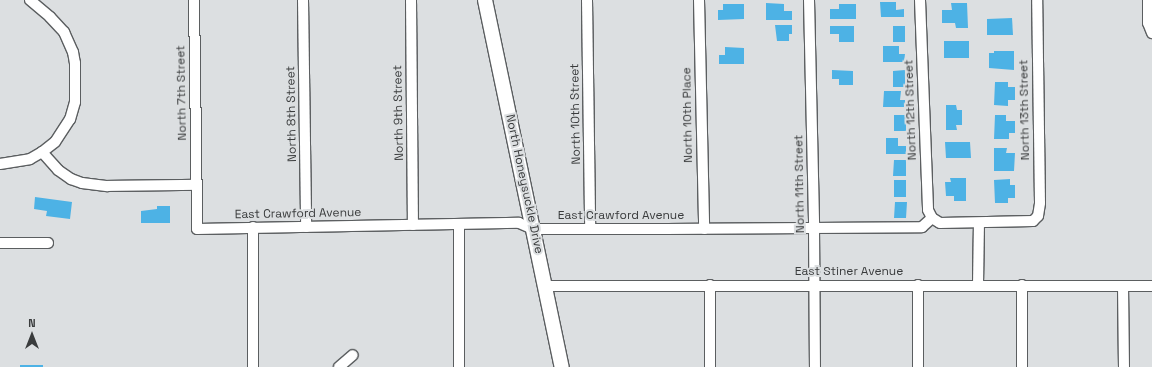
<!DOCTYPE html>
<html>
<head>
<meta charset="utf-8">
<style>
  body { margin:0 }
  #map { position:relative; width:1152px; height:367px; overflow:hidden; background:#dcdfe1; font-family:"Space Grotesk",sans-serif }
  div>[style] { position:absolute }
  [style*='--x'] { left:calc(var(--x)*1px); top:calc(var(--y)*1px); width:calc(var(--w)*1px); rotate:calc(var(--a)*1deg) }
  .building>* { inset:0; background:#4db2e5 }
  .roads { filter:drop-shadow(1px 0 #5b5e60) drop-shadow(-1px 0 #5b5e60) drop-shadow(0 1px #5b5e60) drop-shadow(0 -1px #5b5e60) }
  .street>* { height:10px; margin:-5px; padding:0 5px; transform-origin:5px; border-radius:5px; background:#fff }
  .secondary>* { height:14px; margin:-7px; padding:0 7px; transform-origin:7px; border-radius:7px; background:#fff }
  span { translate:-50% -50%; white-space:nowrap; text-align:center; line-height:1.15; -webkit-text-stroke:4px #dcdfe1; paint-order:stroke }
  .street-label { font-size:12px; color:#3a3c3d }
  .north { position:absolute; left:12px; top:315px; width:40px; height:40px; -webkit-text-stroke:3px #dcdfe1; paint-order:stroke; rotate:0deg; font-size:11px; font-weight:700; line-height:16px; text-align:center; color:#3a3c3d }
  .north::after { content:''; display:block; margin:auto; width:14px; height:18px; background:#3a3c3d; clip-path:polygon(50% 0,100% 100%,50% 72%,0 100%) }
</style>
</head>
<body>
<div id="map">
  <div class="building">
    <div style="clip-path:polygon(880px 2px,896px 2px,896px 10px,904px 9px,904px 17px,881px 17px)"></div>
    <div style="clip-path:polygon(766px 3px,784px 4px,784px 11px,792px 11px,792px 20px,766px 20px)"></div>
    <div style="clip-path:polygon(951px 3px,967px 3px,968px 28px,956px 28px,955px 23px,942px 23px,942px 10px,952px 10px)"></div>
    <div style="clip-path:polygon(723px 4px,744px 4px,744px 19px,718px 20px,718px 10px,723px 10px)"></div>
    <div style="clip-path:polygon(839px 4px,856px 4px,856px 19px,830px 19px,830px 9px,839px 9px)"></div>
    <div style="clip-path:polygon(1012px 18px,1013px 35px,987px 35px,987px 19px)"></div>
    <div style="clip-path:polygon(775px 25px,792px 25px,792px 34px,789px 34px,789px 41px,777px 41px)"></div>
    <div style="clip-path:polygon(830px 26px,854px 26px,854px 42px,839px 42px,839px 34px,830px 34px)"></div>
    <div style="clip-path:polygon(893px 26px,905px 26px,905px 42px,893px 42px)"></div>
    <div style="clip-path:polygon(944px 41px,969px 41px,969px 58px,944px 58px)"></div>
    <div style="clip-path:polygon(883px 46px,899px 46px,899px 54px,905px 54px,904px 62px,883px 62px)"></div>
    <div style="clip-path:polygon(725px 47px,744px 48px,744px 64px,719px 64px,719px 55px,725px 55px)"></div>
    <div style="clip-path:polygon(994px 51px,1014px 51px,1014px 70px,989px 68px,989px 53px,994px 53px)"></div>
    <div style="clip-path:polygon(832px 70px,853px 71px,853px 85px,839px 85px,839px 79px,832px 79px)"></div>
    <div style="clip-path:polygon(905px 70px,905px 87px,893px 87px,893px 71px)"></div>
    <div style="clip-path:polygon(995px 82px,1008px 82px,1008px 87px,1015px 87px,1015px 100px,1008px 100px,1008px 106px,994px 105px)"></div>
    <div style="clip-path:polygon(884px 91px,901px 91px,900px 100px,905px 100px,905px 107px,883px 107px)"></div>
    <div style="clip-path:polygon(946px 105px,956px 105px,957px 110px,962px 110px,962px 125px,956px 125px,957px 130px,946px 130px)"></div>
    <div style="clip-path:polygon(894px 115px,906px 115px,906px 131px,894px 131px)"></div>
    <div style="clip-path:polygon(995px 115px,1006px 115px,1006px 121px,1015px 121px,1015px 133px,1009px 133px,1009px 139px,994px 139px)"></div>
    <div style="clip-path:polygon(886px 138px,898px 138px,898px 146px,906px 146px,906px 154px,886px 154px)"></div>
    <div style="clip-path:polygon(945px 142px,970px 142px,971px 158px,946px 158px)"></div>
    <div style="clip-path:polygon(994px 148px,1007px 148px,1006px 153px,1015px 153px,1014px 171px,994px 171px)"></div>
    <div style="clip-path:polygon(894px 160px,906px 160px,906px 176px,893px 176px)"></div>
    <div style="clip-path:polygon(950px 178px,966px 178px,966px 201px,954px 201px,954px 196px,946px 196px,945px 182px,951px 182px)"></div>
    <div style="clip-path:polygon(1010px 179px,1010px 185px,1015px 185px,1015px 198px,1008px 198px,1008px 203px,995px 203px,994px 180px)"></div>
    <div style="clip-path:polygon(894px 180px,906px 180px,906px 197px,894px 197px)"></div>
    <div style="clip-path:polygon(35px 197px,72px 202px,70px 219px,46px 216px,47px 211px,34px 209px)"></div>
    <div style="clip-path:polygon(895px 202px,907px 202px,906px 218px,894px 218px)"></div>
    <div style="clip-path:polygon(157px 206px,170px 206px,170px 223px,141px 223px,141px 211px,157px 209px)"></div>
    <div style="clip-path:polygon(20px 365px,43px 365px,43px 367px,20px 367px)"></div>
  </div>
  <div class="roads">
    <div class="street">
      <div style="--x:30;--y:0;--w:26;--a:40"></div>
      <div style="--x:50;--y:17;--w:21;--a:47"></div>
      <div style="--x:64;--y:32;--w:22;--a:66"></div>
      <div style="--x:73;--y:52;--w:11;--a:80"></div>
      <div style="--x:75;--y:63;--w:39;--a:90"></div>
      <div style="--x:75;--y:102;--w:18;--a:106"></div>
      <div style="--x:70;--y:119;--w:27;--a:123"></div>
      <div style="--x:55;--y:142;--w:16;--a:142"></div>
      <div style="--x:194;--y:0;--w:229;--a:89.2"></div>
      <div style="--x:197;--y:229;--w:322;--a:-1.1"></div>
      <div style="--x:519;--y:223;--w:15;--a:23"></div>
      <div style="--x:533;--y:229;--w:133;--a:0"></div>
      <div style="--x:666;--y:229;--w:256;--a:-0.4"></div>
      <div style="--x:922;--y:227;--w:13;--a:-42"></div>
      <div style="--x:932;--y:218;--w:9;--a:32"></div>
      <div style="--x:940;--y:223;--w:93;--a:-1.2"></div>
      <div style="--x:1033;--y:221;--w:7;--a:-45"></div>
      <div style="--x:1038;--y:216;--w:13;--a:-81"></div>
      <div style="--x:1040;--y:203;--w:203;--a:-90.8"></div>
      <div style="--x:303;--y:0;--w:227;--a:89.2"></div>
      <div style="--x:411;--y:0;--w:225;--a:89.5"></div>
      <div style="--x:587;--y:0;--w:228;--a:89.2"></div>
      <div style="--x:699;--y:0;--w:229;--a:88.7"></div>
      <div style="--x:809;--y:0;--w:228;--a:88.7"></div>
      <div style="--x:814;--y:228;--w:139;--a:89.6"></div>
      <div style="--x:920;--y:0;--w:210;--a:87.8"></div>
      <div style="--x:928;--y:210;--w:9;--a:63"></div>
      <div style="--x:1148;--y:0;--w:23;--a:90"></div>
      <div style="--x:1148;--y:23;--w:11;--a:68"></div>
      <div style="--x:0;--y:164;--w:30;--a:-9"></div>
      <div style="--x:30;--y:159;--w:14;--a:-30"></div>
      <div style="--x:42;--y:152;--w:24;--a:48"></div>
      <div style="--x:58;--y:170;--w:16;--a:35"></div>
      <div style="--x:71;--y:179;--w:12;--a:20"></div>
      <div style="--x:82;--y:183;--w:26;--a:7"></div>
      <div style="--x:108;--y:186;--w:88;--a:-0.7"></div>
      <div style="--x:253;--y:227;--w:140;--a:90"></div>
      <div style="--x:0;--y:243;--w:48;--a:0"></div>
      <div style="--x:710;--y:285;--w:82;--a:90"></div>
      <div style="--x:918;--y:285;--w:82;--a:90"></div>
      <div style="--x:978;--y:285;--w:62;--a:-89.1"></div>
      <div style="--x:546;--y:286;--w:606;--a:0"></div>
      <div style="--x:1123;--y:286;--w:81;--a:89.3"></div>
      <div style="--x:339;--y:367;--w:18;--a:-41"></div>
      <div style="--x:459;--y:367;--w:143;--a:-90"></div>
      <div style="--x:1022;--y:367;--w:82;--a:-90"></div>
    </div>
    <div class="secondary">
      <div style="--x:485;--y:0;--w:375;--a:78.2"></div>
    </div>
  </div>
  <div class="street-label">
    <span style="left:182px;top:93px;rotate:-91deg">North 7th Street</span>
    <span style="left:911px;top:110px;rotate:-92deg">North 12th Street</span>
    <span style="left:1025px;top:110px;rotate:-91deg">North 13th Street</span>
    <span style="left:399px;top:113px;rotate:-91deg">North 9th Street</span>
    <span style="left:292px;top:114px;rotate:-91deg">North 8th Street</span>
    <span style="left:576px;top:114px;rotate:-91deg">North 10th Street</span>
    <span style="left:688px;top:115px;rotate:-91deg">North 10th Place</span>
    <span style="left:524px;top:184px;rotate:78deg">North Honeysuckle Drive</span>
    <span style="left:800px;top:184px;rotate:-91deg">North 11th Street</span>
    <span style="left:298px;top:214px;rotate:-1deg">East Crawford Avenue</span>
    <span style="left:621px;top:216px">East Crawford Avenue</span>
    <span style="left:849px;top:272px">East Stiner Avenue</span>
  </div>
  <div class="north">N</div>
</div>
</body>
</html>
